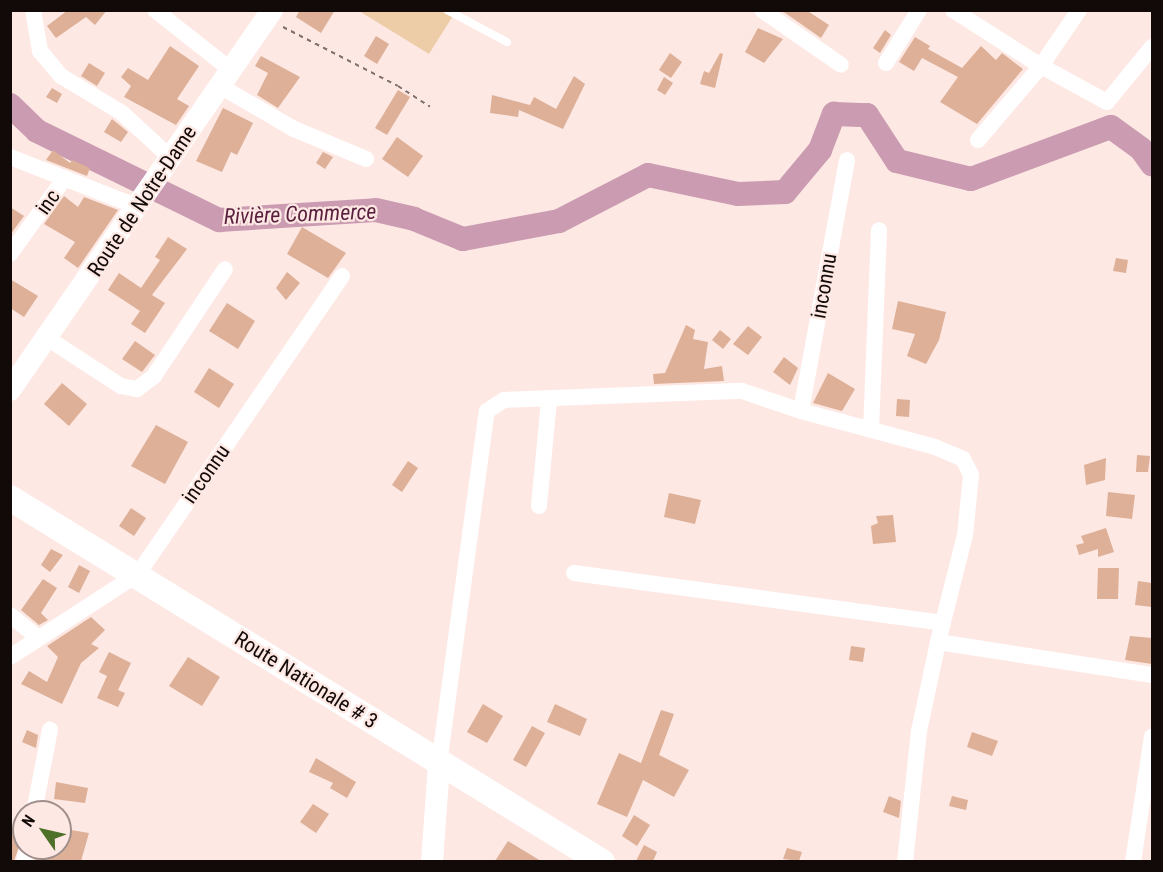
<!DOCTYPE html>
<html>
<head>
<meta charset="utf-8">
<style>
  body { margin:0 }
  #map { position:relative; width:1163px; height:872px; overflow:hidden; background:#fee8e4; font-family:"Roboto Condensed",sans-serif }
  div>[style] { position:absolute }
  [style*='--x'] { left:calc(var(--x)*1px); top:calc(var(--y)*1px); width:calc(var(--w)*1px); rotate:calc(var(--a)*1deg) }
  .green>* { inset:0; background:#edcda8 }
  .river>* { height:24px; margin:-12px; padding:0 12px; transform-origin:12px; border-radius:12px; background:#ca9bb1 }
  .building>* { inset:0; background:#ddb097 }
  .path>* { height:2px; margin-top:-1px; transform-origin:0; background:repeating-linear-gradient(90deg,#7e706d 0 4.5px,transparent 0 9px) }
  .lane>* { height:8px; margin:-4px; padding:0 4px; transform-origin:4px; border-radius:4px; background:#fff }
  .street>* { height:16px; margin:-8px; padding:0 8px; transform-origin:8px; border-radius:8px; background:#fff }
  .secondary>* { height:22px; margin:-11px; padding:0 11px; transform-origin:11px; border-radius:11px; background:#fff }
  .primary>* { height:26px; margin:-13px; padding:0 13px; transform-origin:13px; border-radius:13px; background:#fff }
  span { translate:-50% -50%; white-space:nowrap; text-align:center; line-height:1.15; -webkit-text-stroke:4.5px #fee8e4; paint-order:stroke }
  .street-label { font-size:21px; color:#120a08 }
  .water-label { font-size:22px; color:#591f3e; font-style:italic }
  .frame { position:absolute; inset:0; border:12px solid #120a08; pointer-events:none }
  .north { position:absolute; left:12px; top:800px; width:60px; height:60px; box-sizing:border-box; background:#fee8e4; border:2px solid #a08f8c; border-radius:50%; rotate:304deg; font-size:16px; font-weight:700; line-height:24px; text-align:center; color:#120a08 }
  .north::after { content:''; display:block; margin:auto; width:21px; height:27px; background:#4e7129; clip-path:polygon(50% 0,100% 100%,50% 72%,0 100%) }
</style>
</head>
<body>
<div id="map">
  <div class="green">
    <div style="clip-path:polygon(359px 11px,456px 11px,429px 54px)"></div>
  </div>
  <div class="river">
    <div style="--x:10;--y:105;--w:37;--a:44"></div>
    <div style="--x:37;--y:131;--w:203;--a:26.1"></div>
    <div style="--x:219;--y:220;--w:157;--a:-3.6"></div>
    <div style="--x:376;--y:210;--w:39;--a:13"></div>
    <div style="--x:414;--y:219;--w:53;--a:22.2"></div>
    <div style="--x:463;--y:239;--w:98;--a:-10.6"></div>
    <div style="--x:559;--y:221;--w:100;--a:-27.3"></div>
    <div style="--x:648;--y:175;--w:92;--a:11.9"></div>
    <div style="--x:738;--y:194;--w:47;--a:-2.4"></div>
    <div style="--x:785;--y:192;--w:55;--a:-50.2"></div>
    <div style="--x:820;--y:150;--w:39;--a:-69"></div>
    <div style="--x:834;--y:114;--w:33;--a:2"></div>
    <div style="--x:867;--y:115;--w:55;--a:56.9"></div>
    <div style="--x:897;--y:161;--w:76;--a:13.7"></div>
    <div style="--x:971;--y:179;--w:149;--a:-20.4"></div>
    <div style="--x:1111;--y:127;--w:37;--a:36"></div>
    <div style="--x:1141;--y:149;--w:19;--a:54"></div>
  </div>
  <div class="building">
    <div style="clip-path:polygon(68px 10px,107px 10px,95px 25px,86px 17px,56px 38px,47px 26px)"></div>
    <div style="clip-path:polygon(300px 10px,335px 10px,321px 33px,296px 17px)"></div>
    <div style="clip-path:polygon(781px 10px,806px 10px,829px 25px,821px 38px)"></div>
    <div style="clip-path:polygon(758px 28px,783px 39px,764px 63px,745px 52px)"></div>
    <div style="clip-path:polygon(885px 30px,891px 35px,880px 53px,873px 48px)"></div>
    <div style="clip-path:polygon(376px 36px,389px 44px,377px 64px,364px 56px)"></div>
    <div style="clip-path:polygon(915px 37px,930px 46px,928px 49px,962px 68px,981px 46px,996px 60px,1002px 53px,1023px 69px,977px 124px,940px 102px,958px 77px,922px 58px,914px 71px,899px 62px)"></div>
    <div style="clip-path:polygon(170px 46px,199px 66px,177px 99px,189px 106px,176px 125px,124px 97px,131px 86px,121px 77px,128px 68px,148px 80px)"></div>
    <div style="clip-path:polygon(670px 53px,682px 62px,671px 78px,659px 70px)"></div>
    <div style="clip-path:polygon(720px 53px,723px 54px,715px 88px,700px 84px,704px 71px,709px 73px)"></div>
    <div style="clip-path:polygon(261px 56px,300px 77px,278px 108px,257px 95px,268px 73px,255px 66px)"></div>
    <div style="clip-path:polygon(89px 63px,105px 73px,97px 86px,81px 76px)"></div>
    <div style="clip-path:polygon(574px 76px,585px 84px,563px 129px,519px 110px,518px 117px,490px 113px,492px 95px,530px 105px,534px 97px,556px 109px)"></div>
    <div style="clip-path:polygon(664px 77px,673px 83px,665px 95px,657px 90px)"></div>
    <div style="clip-path:polygon(52px 88px,62px 94px,57px 103px,46px 97px)"></div>
    <div style="clip-path:polygon(398px 90px,410px 97px,387px 135px,375px 128px)"></div>
    <div style="clip-path:polygon(223px 108px,253px 123px,237px 155px,231px 152px,222px 172px,196px 161px)"></div>
    <div style="clip-path:polygon(112px 119px,128px 132px,121px 142px,104px 132px)"></div>
    <div style="clip-path:polygon(397px 137px,423px 156px,408px 177px,382px 159px)"></div>
    <div style="clip-path:polygon(53px 150px,70px 163px,72px 160px,90px 168px,87px 176px,46px 160px)"></div>
    <div style="clip-path:polygon(323px 152px,333px 157px,325px 169px,316px 163px)"></div>
    <div style="clip-path:polygon(64px 196px,78px 207px,84px 197px,118px 210px,78px 268px,64px 258px,75px 242px,44px 224px)"></div>
    <div style="clip-path:polygon(10px 207px,24px 216px,10px 235px)"></div>
    <div style="clip-path:polygon(302px 227px,346px 253px,328px 278px,287px 254px)"></div>
    <div style="clip-path:polygon(168px 237px,187px 249px,152px 295px,165px 303px,145px 333px,131px 324px,140px 311px,108px 290px,119px 273px,141px 288px,160px 260px,155px 257px)"></div>
    <div style="clip-path:polygon(1116px 258px,1128px 260px,1126px 273px,1113px 271px)"></div>
    <div style="clip-path:polygon(287px 272px,300px 283px,286px 300px,276px 288px)"></div>
    <div style="clip-path:polygon(10px 279px,38px 296px,24px 317px,10px 308px)"></div>
    <div style="clip-path:polygon(898px 301px,946px 312px,939px 340px,926px 364px,907px 356px,915px 334px,892px 329px)"></div>
    <div style="clip-path:polygon(227px 303px,255px 321px,238px 349px,209px 331px)"></div>
    <div style="clip-path:polygon(686px 325px,695px 330px,693px 339px,708px 342px,704px 369px,722px 366px,724px 381px,654px 384px,653px 374px,665px 373px)"></div>
    <div style="clip-path:polygon(748px 326px,762px 337px,748px 355px,733px 344px)"></div>
    <div style="clip-path:polygon(720px 330px,731px 339px,723px 349px,712px 340px)"></div>
    <div style="clip-path:polygon(135px 341px,155px 355px,142px 372px,122px 359px)"></div>
    <div style="clip-path:polygon(784px 357px,798px 368px,790px 385px,773px 372px)"></div>
    <div style="clip-path:polygon(209px 368px,234px 384px,219px 408px,194px 392px)"></div>
    <div style="clip-path:polygon(828px 373px,855px 389px,842px 411px,813px 403px)"></div>
    <div style="clip-path:polygon(62px 383px,87px 404px,69px 426px,44px 404px)"></div>
    <div style="clip-path:polygon(897px 399px,910px 400px,909px 417px,896px 416px)"></div>
    <div style="clip-path:polygon(156px 425px,188px 442px,165px 484px,131px 466px)"></div>
    <div style="clip-path:polygon(1137px 455px,1150px 456px,1148px 472px,1136px 472px)"></div>
    <div style="clip-path:polygon(1106px 458px,1105px 480px,1086px 485px,1084px 465px)"></div>
    <div style="clip-path:polygon(408px 461px,418px 468px,402px 492px,392px 485px)"></div>
    <div style="clip-path:polygon(1108px 492px,1135px 495px,1132px 519px,1106px 516px)"></div>
    <div style="clip-path:polygon(669px 493px,701px 500px,695px 524px,664px 517px)"></div>
    <div style="clip-path:polygon(131px 508px,146px 518px,134px 536px,119px 526px)"></div>
    <div style="clip-path:polygon(893px 515px,896px 542px,873px 544px,871px 526px,878px 523px,876px 516px)"></div>
    <div style="clip-path:polygon(1106px 528px,1114px 552px,1098px 557px,1098px 549px,1079px 555px,1076px 545px,1084px 543px,1081px 536px)"></div>
    <div style="clip-path:polygon(51px 549px,63px 555px,50px 572px,41px 565px)"></div>
    <div style="clip-path:polygon(79px 565px,90px 571px,79px 593px,68px 587px)"></div>
    <div style="clip-path:polygon(1098px 568px,1119px 568px,1118px 599px,1097px 599px)"></div>
    <div style="clip-path:polygon(43px 579px,57px 588px,41px 613px,48px 620px,39px 625px,21px 610px)"></div>
    <div style="clip-path:polygon(1138px 581px,1152px 583px,1152px 607px,1135px 605px)"></div>
    <div style="clip-path:polygon(91px 617px,105px 630px,91px 644px,99px 648px,81px 663px,62px 704px,21px 684px,29px 671px,47px 682px,58px 657px,47px 646px)"></div>
    <div style="clip-path:polygon(1130px 636px,1152px 638px,1152px 664px,1125px 660px)"></div>
    <div style="clip-path:polygon(851px 646px,865px 648px,863px 662px,849px 660px)"></div>
    <div style="clip-path:polygon(109px 652px,131px 663px,118px 690px,125px 693px,118px 707px,97px 698px,107px 676px,99px 672px)"></div>
    <div style="clip-path:polygon(188px 657px,220px 677px,202px 706px,169px 686px)"></div>
    <div style="clip-path:polygon(483px 704px,503px 716px,487px 743px,467px 732px)"></div>
    <div style="clip-path:polygon(555px 704px,587px 719px,580px 736px,547px 722px)"></div>
    <div style="clip-path:polygon(661px 710px,674px 714px,659px 755px,689px 770px,674px 797px,643px 780px,627px 817px,597px 804px,619px 753px,641px 763px)"></div>
    <div style="clip-path:polygon(532px 726px,545px 733px,526px 767px,513px 760px)"></div>
    <div style="clip-path:polygon(27px 730px,38px 735px,36px 748px,22px 742px)"></div>
    <div style="clip-path:polygon(972px 732px,998px 741px,992px 756px,967px 747px)"></div>
    <div style="clip-path:polygon(316px 758px,356px 782px,347px 798px,330px 788px,333px 783px,309px 772px)"></div>
    <div style="clip-path:polygon(56px 782px,88px 788px,85px 803px,54px 799px)"></div>
    <div style="clip-path:polygon(889px 796px,901px 801px,899px 818px,883px 812px)"></div>
    <div style="clip-path:polygon(952px 796px,968px 800px,966px 810px,949px 806px)"></div>
    <div style="clip-path:polygon(313px 804px,329px 814px,316px 833px,300px 822px)"></div>
    <div style="clip-path:polygon(634px 815px,650px 825px,637px 846px,622px 836px)"></div>
    <div style="clip-path:polygon(10px 829px,24px 833px,14px 861px,10px 861px)"></div>
    <div style="clip-path:polygon(65px 829px,89px 833px,81px 861px,35px 861px,37px 848px,62px 848px)"></div>
    <div style="clip-path:polygon(508px 841px,541px 861px,495px 861px)"></div>
    <div style="clip-path:polygon(644px 845px,657px 852px,653px 861px,636px 861px)"></div>
    <div style="clip-path:polygon(787px 848px,802px 852px,799px 861px,783px 859px)"></div>
  </div>
  <div class="path">
    <div style="--x:283;--y:27;--w:129;--a:27.2"></div>
    <div style="--x:398;--y:86;--w:38;--a:33"></div>
  </div>
  <div class="lane">
    <div style="--x:447;--y:10;--w:68;--a:28.1"></div>
  </div>
  <div class="street">
    <div style="--x:33;--y:10;--w:42;--a:80.3"></div>
    <div style="--x:40;--y:51;--w:33;--a:50"></div>
    <div style="--x:61;--y:76;--w:71;--a:31.2"></div>
    <div style="--x:122;--y:113;--w:67;--a:42.6"></div>
    <div style="--x:155;--y:10;--w:97;--a:38.3"></div>
    <div style="--x:762;--y:10;--w:96;--a:34.8"></div>
    <div style="--x:953;--y:10;--w:104;--a:32.5"></div>
    <div style="--x:1041;--y:66;--w:68;--a:-55.8"></div>
    <div style="--x:886;--y:63;--w:62;--a:-58.1"></div>
    <div style="--x:220;--y:86;--w:86;--a:30.2"></div>
    <div style="--x:294;--y:129;--w:78;--a:22.6"></div>
    <div style="--x:978;--y:140;--w:97;--a:-49.6"></div>
    <div style="--x:1041;--y:66;--w:75;--a:28.6"></div>
    <div style="--x:1107;--y:102;--w:71;--a:-50.7"></div>
    <div style="--x:10;--y:157;--w:137;--a:21.3"></div>
    <div style="--x:10;--y:254;--w:92;--a:-54.2"></div>
    <div style="--x:47;--y:338;--w:88;--a:33"></div>
    <div style="--x:121;--y:386;--w:16;--a:11"></div>
    <div style="--x:137;--y:389;--w:21;--a:-37"></div>
    <div style="--x:154;--y:376;--w:128;--a:-56.4"></div>
    <div style="--x:801;--y:411;--w:255;--a:-79.6"></div>
    <div style="--x:871;--y:430;--w:200;--a:-87.7"></div>
    <div style="--x:539;--y:506;--w:106;--a:-84.6"></div>
    <div style="--x:574;--y:573;--w:372;--a:7.7"></div>
    <div style="--x:10;--y:615;--w:35;--a:39"></div>
    <div style="--x:10;--y:657;--w:153;--a:-33"></div>
    <div style="--x:138;--y:574;--w:361;--a:-55.6"></div>
    <div style="--x:439;--y:764;--w:356;--a:-82.3"></div>
    <div style="--x:487;--y:411;--w:20;--a:-33"></div>
    <div style="--x:504;--y:400;--w:238;--a:-2.2"></div>
    <div style="--x:742;--y:391;--w:62;--a:18.7"></div>
    <div style="--x:801;--y:411;--w:139;--a:15"></div>
    <div style="--x:935;--y:447;--w:30;--a:23"></div>
    <div style="--x:963;--y:459;--w:18;--a:63"></div>
    <div style="--x:971;--y:475;--w:60;--a:95.7"></div>
    <div style="--x:965;--y:535;--w:110;--a:104.2"></div>
    <div style="--x:34;--y:812;--w:84;--a:-79"></div>
    <div style="--x:24;--y:862;--w:14;--a:-78"></div>
    <div style="--x:905;--y:862;--w:132;--a:-83.9"></div>
    <div style="--x:919;--y:731;--w:91;--a:-77.9"></div>
    <div style="--x:938;--y:642;--w:217;--a:8.8"></div>
    <div style="--x:1133;--y:862;--w:127;--a:-81.4"></div>
  </div>
  <div class="secondary">
    <div style="--x:10;--y:390;--w:462;--a:-55.4"></div>
    <div style="--x:432;--y:862;--w:98;--a:-85.9"></div>
  </div>
  <div class="primary">
    <div style="--x:10;--y:498;--w:695;--a:31.59"></div>
  </div>
  <div class="street-label">
    <span style="left:142px;top:201px;rotate:-56deg">Route de Notre-Dame</span>
    <span style="left:48px;top:202px;rotate:-55deg">inc</span>
    <span style="left:824px;top:286px;rotate:-80deg">inconnu</span>
    <span style="left:206px;top:474px;rotate:-55deg">inconnu</span>
    <span style="left:306px;top:680px;rotate:32deg">Route Nationale # 3</span>
  </div>
  <div class="water-label">
    <span style="left:300px;top:214px;rotate:-2deg">Rivière Commerce</span>
  </div>
  <div class="frame"></div>
  <div class="north">N</div>
</div>
</body>
</html>
